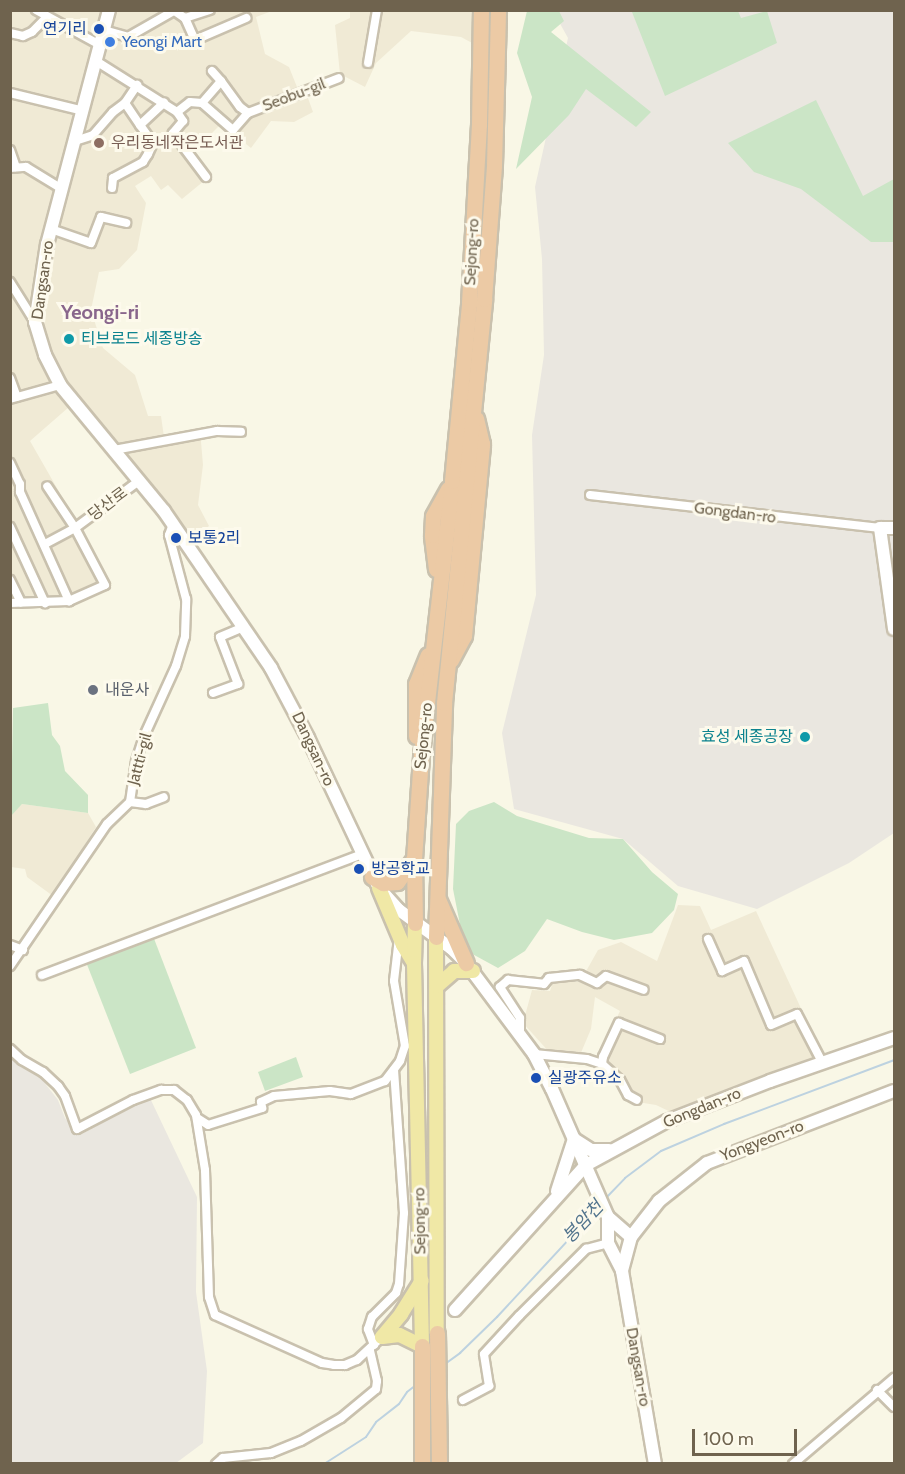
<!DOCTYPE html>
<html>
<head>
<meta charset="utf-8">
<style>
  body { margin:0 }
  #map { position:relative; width:905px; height:1474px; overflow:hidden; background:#f9f7e6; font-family:Cabin,"Noto Sans KR",sans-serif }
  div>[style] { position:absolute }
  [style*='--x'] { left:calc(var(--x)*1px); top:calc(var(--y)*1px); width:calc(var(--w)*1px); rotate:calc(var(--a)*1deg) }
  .residential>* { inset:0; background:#f0ead5 }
  .industrial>* { inset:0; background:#eae7e0 }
  .green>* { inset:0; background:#cbe5c6 }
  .stream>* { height:2px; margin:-1px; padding:0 1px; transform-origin:1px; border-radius:1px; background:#bdd2e0 }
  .roads { filter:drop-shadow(2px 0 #c9c1ae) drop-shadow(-2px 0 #c9c1ae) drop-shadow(0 2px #c9c1ae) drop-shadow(0 -2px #c9c1ae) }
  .street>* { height:8px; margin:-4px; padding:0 4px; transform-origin:4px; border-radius:4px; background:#fff }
  .secondary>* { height:12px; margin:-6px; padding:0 6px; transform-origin:6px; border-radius:6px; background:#fff }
  .primary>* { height:14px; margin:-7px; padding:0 7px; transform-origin:7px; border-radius:7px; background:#f0e8a6 }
  .highway>* { height:15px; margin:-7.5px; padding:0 7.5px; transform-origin:7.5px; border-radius:7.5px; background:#eccaa5 }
  .dots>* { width:16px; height:16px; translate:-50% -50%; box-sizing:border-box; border:3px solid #fdfaec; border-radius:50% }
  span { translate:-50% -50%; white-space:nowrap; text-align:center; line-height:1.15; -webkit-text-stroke:6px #fdfaec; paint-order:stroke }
  .transit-label { font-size:16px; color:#164399 }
  .right { translate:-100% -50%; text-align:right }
  .left { translate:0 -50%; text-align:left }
  .shop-label { font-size:16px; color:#366cbe }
  .street-label { font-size:16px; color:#6f634e }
  .education-label { font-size:16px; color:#785e54 }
  .culture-label { font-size:16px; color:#0d838f }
  .worship-label { font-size:16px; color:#5b616d }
  .water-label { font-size:18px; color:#52748d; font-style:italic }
  .quarter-label { font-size:20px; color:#89668c; font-weight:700 }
  .frame { position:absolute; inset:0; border:12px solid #6f634e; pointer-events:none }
  .scale { position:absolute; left:692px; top:1429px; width:105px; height:27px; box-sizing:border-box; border:3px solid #6f634e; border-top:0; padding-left:8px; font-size:18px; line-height:21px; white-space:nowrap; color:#6f634e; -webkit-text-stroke:4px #fdfaec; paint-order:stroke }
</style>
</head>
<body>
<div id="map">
  <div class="residential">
    <div style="clip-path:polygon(11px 11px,272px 11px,256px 17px,265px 54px,289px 67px,297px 87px,304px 87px,313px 112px,294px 122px,271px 121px,251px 148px,221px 124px,192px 153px,210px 176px,182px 199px,168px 185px,161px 190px,151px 176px,135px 186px,146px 203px,137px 250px,119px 269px,99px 272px,91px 310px,103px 348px,135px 375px,148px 416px,161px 416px,164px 437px,200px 430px,203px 465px,198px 505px,209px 526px,192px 539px,77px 400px,30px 441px,112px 584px,74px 603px,40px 607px,11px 607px)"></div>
    <div style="clip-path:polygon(350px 11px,472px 11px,474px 44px,461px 37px,411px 31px,376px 63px,365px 87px,340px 74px,335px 25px,350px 18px)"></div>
    <div style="clip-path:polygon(22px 804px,88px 813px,96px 827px,53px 896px,27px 877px,25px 869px,11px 867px,10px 816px)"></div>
    <div style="clip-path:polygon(678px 905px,700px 906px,711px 930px,756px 911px,823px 1056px,675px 1114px,656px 1105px,631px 1101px,601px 1069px,598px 1057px,620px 1011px,595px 997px,591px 1029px,580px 1055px,550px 1053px,523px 1023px,532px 990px,550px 991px,553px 982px,580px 982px,598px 950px,621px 942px,657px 961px)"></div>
  </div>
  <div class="industrial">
    <div style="clip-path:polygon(553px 11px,894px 11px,894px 833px,849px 863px,757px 909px,678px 886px,623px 839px,514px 809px,502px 733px,536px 595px,532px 435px,544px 355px,542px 259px,535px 187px,568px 38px)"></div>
    <div style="clip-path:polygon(11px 1056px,40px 1077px,58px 1100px,65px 1118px,80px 1135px,149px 1096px,197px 1197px,196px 1292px,207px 1371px,203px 1443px,176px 1463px,11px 1462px)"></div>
  </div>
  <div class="green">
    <div style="clip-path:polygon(636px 10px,738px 11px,741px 18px,767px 11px,777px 43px,665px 96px,632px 12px)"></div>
    <div style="clip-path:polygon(527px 11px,559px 11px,564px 21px,551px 32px,651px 112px,636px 127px,586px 89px,569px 115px,516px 169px,532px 97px,517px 53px)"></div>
    <div style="clip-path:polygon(816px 100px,863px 196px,894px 179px,894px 242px,871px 242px,801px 189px,754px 172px,728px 143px)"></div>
    <div style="clip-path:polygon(48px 703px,52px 735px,60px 746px,65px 771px,88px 795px,88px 813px,22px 804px,11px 816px,13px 708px)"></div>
    <div style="clip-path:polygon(494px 802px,517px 816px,589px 838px,623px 839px,652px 872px,678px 894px,674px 910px,652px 933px,614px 940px,582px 932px,547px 919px,525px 951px,498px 968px,465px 950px,453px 889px,456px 824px,469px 811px)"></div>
    <div style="clip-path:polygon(153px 936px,196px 1048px,130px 1074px,86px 962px)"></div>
    <div style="clip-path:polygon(296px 1057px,303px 1077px,265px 1091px,258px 1072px)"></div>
  </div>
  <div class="stream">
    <div style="--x:605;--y:1199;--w:29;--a:-46"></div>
    <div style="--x:625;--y:1178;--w:45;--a:-36.9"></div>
    <div style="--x:661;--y:1151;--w:69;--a:-23.2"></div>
    <div style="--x:724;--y:1124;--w:182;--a:-20.6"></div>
    <div style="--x:445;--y:1364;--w:19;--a:-36"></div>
    <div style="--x:460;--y:1353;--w:52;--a:-44.2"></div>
    <div style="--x:497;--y:1317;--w:149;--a:-47.2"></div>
    <div style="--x:324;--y:1464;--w:50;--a:-32.7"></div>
    <div style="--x:366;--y:1437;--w:18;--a:-56"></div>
    <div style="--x:376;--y:1422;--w:29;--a:-38"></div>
    <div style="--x:399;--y:1404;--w:14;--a:-56"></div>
    <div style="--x:407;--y:1392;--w:11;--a:-38"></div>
  </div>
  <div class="roads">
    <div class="street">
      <div style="--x:36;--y:10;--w:73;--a:28.7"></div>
      <div style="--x:173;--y:10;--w:14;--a:34"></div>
      <div style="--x:185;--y:18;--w:24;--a:66"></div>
      <div style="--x:195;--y:40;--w:56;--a:-23.3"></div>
      <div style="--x:185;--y:18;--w:26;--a:-18"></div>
      <div style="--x:104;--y:30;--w:25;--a:16"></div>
      <div style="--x:128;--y:37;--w:51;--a:-29.6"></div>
      <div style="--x:10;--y:33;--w:13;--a:13"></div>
      <div style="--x:23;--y:36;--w:10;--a:-24"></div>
      <div style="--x:32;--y:32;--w:21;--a:-45"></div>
      <div style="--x:96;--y:61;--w:96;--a:32.2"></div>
      <div style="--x:177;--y:112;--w:16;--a:-38"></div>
      <div style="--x:190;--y:102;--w:12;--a:5"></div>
      <div style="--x:202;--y:103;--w:29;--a:-49"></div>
      <div style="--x:221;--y:81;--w:32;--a:54"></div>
      <div style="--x:240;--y:107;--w:10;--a:37"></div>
      <div style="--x:248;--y:113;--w:97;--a:-21"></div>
      <div style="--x:368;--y:63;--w:54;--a:-80.4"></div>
      <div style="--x:212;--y:71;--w:13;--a:48"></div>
      <div style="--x:10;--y:93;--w:76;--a:13.7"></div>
      <div style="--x:125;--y:103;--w:22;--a:-56"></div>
      <div style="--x:202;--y:103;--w:41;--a:41.1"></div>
      <div style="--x:233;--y:130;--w:23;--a:-49"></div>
      <div style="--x:177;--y:112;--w:11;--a:56"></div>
      <div style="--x:183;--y:121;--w:16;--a:130"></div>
      <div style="--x:173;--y:133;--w:55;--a:53.1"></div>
      <div style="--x:75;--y:141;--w:19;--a:-18"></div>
      <div style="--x:93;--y:135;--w:30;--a:-49"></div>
      <div style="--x:113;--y:112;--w:15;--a:-37"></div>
      <div style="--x:125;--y:103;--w:27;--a:56"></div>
      <div style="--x:10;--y:150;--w:18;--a:71"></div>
      <div style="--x:10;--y:168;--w:16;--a:-4"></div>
      <div style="--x:26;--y:167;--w:42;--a:31.4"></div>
      <div style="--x:112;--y:188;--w:10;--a:-84"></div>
      <div style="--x:113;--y:178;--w:34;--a:-28"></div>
      <div style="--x:143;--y:162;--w:9;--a:-58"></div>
      <div style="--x:148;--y:154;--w:12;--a:-66"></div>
      <div style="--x:153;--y:143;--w:22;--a:-126"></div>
      <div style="--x:140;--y:125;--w:33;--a:-43"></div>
      <div style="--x:51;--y:229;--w:42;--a:19.3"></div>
      <div style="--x:91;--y:243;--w:28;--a:-69"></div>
      <div style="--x:101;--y:217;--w:26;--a:13"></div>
      <div style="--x:10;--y:282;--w:47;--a:58"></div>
      <div style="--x:10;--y:378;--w:20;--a:70"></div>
      <div style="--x:10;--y:399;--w:52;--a:-15.6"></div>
      <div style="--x:114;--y:450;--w:105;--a:-10.5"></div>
      <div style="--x:217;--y:431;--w:24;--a:2"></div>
      <div style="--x:10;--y:463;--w:23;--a:65"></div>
      <div style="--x:20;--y:484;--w:8;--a:90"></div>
      <div style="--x:20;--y:492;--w:120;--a:65.8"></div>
      <div style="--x:590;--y:495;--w:292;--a:6.5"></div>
      <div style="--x:10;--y:527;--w:84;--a:65.3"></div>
      <div style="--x:45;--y:544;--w:34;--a:-28"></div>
      <div style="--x:75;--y:528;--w:81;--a:-36.4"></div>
      <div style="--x:10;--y:580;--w:25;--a:64"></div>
      <div style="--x:10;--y:603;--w:59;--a:-1.9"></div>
      <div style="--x:69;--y:601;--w:39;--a:-24"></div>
      <div style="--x:105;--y:585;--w:64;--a:-117.8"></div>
      <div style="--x:75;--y:528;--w:50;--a:-123.7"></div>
      <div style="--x:213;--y:693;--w:27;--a:-20"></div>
      <div style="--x:238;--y:684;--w:50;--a:-111"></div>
      <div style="--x:220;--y:637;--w:26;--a:-23"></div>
      <div style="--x:130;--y:802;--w:16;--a:7"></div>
      <div style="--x:146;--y:804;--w:19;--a:-21"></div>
      <div style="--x:708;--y:939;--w:35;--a:66"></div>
      <div style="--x:722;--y:971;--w:24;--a:-24"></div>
      <div style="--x:744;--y:961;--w:69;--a:67.1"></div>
      <div style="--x:771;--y:1025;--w:28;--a:-23"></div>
      <div style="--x:797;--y:1014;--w:56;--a:62.5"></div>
      <div style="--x:10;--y:945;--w:14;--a:21"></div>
      <div style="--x:10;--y:966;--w:172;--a:-55.7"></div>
      <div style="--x:107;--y:824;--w:32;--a:-44"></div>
      <div style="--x:130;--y:802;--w:41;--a:-81.7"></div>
      <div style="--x:136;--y:761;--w:28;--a:-72"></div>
      <div style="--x:145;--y:734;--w:75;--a:-65.5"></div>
      <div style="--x:176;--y:666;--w:31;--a:-73"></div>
      <div style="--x:185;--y:636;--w:37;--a:-88"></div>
      <div style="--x:186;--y:599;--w:66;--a:-104.9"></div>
      <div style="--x:169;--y:535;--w:12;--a:-70"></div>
      <div style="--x:42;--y:975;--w:342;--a:-20.7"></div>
      <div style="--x:520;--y:1036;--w:18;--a:-90"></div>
      <div style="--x:520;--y:1018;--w:37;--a:-123"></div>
      <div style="--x:500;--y:987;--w:11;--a:-41"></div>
      <div style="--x:508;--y:980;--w:36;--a:6"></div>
      <div style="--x:544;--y:984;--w:8;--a:-50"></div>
      <div style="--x:549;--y:978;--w:31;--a:-6"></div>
      <div style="--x:580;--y:975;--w:19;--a:25"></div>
      <div style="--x:597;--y:983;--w:11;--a:-38"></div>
      <div style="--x:606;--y:976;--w:40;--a:20.2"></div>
      <div style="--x:10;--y:1049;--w:16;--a:43"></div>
      <div style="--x:22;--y:1060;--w:24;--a:30"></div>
      <div style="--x:43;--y:1072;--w:21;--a:43"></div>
      <div style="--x:58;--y:1086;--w:12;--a:55"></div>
      <div style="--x:65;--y:1096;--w:35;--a:70"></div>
      <div style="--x:77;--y:1129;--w:63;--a:-27.4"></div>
      <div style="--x:133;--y:1100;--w:30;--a:-20"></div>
      <div style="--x:161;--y:1090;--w:13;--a:0"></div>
      <div style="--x:174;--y:1090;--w:16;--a:38"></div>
      <div style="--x:187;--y:1100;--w:17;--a:59"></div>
      <div style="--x:196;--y:1115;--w:56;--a:80.7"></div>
      <div style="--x:205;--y:1170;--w:127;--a:88.2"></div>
      <div style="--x:209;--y:1297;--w:19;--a:72"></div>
      <div style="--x:215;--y:1315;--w:117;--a:24.2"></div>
      <div style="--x:322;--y:1363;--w:12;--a:9"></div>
      <div style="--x:334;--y:1365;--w:11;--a:0"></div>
      <div style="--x:345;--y:1365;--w:13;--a:-23"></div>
      <div style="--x:357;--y:1360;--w:34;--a:-43"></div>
      <div style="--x:534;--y:1054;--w:53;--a:5.4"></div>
      <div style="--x:587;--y:1059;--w:16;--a:18"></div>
      <div style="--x:602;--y:1064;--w:7;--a:-82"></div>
      <div style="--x:603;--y:1057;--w:38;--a:-65"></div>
      <div style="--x:619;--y:1023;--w:44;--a:21.3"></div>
      <div style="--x:602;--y:1064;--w:24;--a:42"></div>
      <div style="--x:620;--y:1080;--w:17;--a:62"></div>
      <div style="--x:628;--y:1095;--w:10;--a:29"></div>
      <div style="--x:197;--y:1118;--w:13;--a:32"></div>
      <div style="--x:208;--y:1125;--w:57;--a:-17.5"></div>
      <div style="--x:262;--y:1108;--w:6;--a:-99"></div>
      <div style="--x:261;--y:1102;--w:14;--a:-25"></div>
      <div style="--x:274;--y:1096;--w:56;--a:-5.1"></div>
      <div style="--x:330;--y:1091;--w:21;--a:8"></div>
      <div style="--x:351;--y:1094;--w:36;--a:-21"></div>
      <div style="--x:385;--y:1081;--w:25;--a:-53"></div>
      <div style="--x:400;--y:1061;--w:16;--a:-72"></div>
      <div style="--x:405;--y:1046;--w:66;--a:-99.6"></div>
      <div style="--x:394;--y:981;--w:43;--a:-83.4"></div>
      <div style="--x:374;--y:1345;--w:17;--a:-111"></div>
      <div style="--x:368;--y:1329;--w:13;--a:-72"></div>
      <div style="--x:372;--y:1317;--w:34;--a:-45"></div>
      <div style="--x:396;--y:1293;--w:9;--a:-72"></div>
      <div style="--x:399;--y:1284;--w:71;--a:-86"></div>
      <div style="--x:404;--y:1213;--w:143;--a:-94"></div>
      <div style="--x:877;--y:1390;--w:24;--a:45"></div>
      <div style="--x:463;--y:1400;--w:30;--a:-28"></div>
      <div style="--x:489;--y:1386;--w:32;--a:-99"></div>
      <div style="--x:484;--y:1354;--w:52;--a:-47.4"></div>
      <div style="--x:519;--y:1316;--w:95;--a:-45"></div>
      <div style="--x:586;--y:1249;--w:23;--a:-15"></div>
      <div style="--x:216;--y:1464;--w:9;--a:-41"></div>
      <div style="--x:223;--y:1458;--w:48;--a:-5.9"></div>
      <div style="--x:271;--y:1453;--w:32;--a:-22"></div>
      <div style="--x:301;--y:1441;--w:46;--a:-29.9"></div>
      <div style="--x:341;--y:1418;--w:45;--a:-39.6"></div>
      <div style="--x:376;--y:1389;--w:8;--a:-83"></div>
      <div style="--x:377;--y:1381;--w:32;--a:-103"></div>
      <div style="--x:793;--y:1464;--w:133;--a:-40.4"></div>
    </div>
    <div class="secondary">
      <div style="--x:109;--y:10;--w:242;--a:104.8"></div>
      <div style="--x:47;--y:244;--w:79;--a:98.7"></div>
      <div style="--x:35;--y:322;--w:34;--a:73"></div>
      <div style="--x:45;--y:355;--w:34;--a:63"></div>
      <div style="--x:60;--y:385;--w:163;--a:50.5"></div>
      <div style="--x:164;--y:511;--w:190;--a:55.7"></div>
      <div style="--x:271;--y:668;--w:79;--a:62.1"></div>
      <div style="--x:308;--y:738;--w:166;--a:64.7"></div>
      <div style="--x:379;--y:888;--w:30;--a:48"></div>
      <div style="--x:399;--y:910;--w:64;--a:36.2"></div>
      <div style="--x:451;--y:948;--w:21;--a:45"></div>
      <div style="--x:466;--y:963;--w:114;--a:53.2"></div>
      <div style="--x:534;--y:1054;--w:39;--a:63"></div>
      <div style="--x:552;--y:1089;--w:140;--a:66.4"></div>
      <div style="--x:608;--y:1217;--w:26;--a:90"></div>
      <div style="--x:608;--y:1243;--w:31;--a:63"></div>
      <div style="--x:622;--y:1271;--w:196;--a:80.3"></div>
      <div style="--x:894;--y:528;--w:14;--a:180"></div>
      <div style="--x:880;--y:528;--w:102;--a:82.1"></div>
      <div style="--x:557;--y:1191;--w:55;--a:-71.9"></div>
      <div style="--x:574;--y:1139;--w:20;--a:33"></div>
      <div style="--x:591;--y:1150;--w:18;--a:0"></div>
      <div style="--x:608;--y:1217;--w:30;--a:41"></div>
      <div style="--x:631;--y:1237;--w:35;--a:105"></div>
      <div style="--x:631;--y:1237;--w:46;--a:-52.1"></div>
      <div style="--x:659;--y:1201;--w:61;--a:-38.4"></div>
      <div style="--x:707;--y:1163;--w:200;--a:-21.1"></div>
      <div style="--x:455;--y:1310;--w:195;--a:-47.9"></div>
      <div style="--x:586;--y:1165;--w:92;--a:-28.5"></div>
      <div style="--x:667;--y:1121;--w:110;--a:-21.2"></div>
      <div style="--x:770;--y:1081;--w:131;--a:-19.1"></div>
    </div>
    <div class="primary">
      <div style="--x:379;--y:888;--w:62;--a:67.2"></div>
      <div style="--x:403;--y:945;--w:21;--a:59"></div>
      <div style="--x:415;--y:923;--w:40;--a:91.4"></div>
      <div style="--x:414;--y:963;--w:383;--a:88.8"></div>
      <div style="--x:436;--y:937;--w:396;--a:89.9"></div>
      <div style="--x:437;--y:986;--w:23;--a:-41"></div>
      <div style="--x:454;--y:971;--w:19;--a:0"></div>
      <div style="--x:422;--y:1346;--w:25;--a:-154"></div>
      <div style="--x:399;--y:1335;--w:17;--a:173"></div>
      <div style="--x:382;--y:1337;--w:30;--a:-50"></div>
      <div style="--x:401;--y:1314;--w:39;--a:-58"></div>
    </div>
    <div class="highway">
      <div style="--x:436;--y:569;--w:34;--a:-97"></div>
      <div style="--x:432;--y:535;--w:19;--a:-87"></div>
      <div style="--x:433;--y:516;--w:31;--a:-61"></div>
      <div style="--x:451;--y:660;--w:27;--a:-62"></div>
      <div style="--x:464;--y:636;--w:193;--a:-84.6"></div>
      <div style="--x:482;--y:444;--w:26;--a:-103"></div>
      <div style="--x:416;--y:736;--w:52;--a:-90"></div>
      <div style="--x:416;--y:684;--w:31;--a:-68"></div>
      <div style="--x:372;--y:877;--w:13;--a:29"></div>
      <div style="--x:383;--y:883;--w:14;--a:-4"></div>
      <div style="--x:397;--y:882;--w:29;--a:-54"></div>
      <div style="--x:438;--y:899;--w:70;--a:66.4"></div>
      <div style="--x:415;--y:923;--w:64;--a:-90.9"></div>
      <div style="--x:414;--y:859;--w:104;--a:-86.1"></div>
      <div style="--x:421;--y:755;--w:276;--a:-83.5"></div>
      <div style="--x:452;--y:481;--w:179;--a:-84.5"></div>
      <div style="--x:469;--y:303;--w:179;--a:-86.8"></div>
      <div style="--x:479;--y:124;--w:114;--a:-89"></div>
      <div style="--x:436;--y:937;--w:234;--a:-88"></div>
      <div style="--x:444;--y:703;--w:406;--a:-84.3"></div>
      <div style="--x:484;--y:299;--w:134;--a:-85.7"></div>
      <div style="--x:494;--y:165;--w:155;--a:-88.5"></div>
      <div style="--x:437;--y:1333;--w:131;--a:89.1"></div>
      <div style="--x:422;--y:1346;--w:118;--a:90"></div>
    </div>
  </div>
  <div class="dots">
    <div style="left:99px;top:29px;background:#1a4fb4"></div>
    <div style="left:110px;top:42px;background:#3f7fe0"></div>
    <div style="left:99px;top:143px;background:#8d6e63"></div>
    <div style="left:69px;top:339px;background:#0f9aa8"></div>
    <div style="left:176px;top:538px;background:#1a4fb4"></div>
    <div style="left:93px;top:690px;background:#6b7280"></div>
    <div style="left:805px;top:737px;background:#0f9aa8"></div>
    <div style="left:359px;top:869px;background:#1a4fb4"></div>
    <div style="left:536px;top:1078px;background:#1a4fb4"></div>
  </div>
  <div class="transit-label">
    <span class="right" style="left:87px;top:29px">연기리</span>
    <span class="left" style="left:188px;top:538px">보통2리</span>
    <span class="left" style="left:371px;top:869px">방공학교</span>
    <span class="left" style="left:548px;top:1078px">실광주유소</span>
  </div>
  <div class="shop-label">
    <span class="left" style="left:122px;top:42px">Yeongi Mart</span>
  </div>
  <div class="street-label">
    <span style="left:294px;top:95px;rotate:-21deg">Seobu-gil</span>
    <span style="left:472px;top:252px;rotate:-87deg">Sejong-ro</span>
    <span style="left:43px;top:280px;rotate:-82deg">Dangsan-ro</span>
    <span style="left:108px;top:504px;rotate:-37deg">당산로</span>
    <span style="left:735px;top:513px;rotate:7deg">Gongdan-ro</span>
    <span style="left:424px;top:736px;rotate:-84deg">Sejong-ro</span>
    <span style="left:313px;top:749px;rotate:65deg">Dangsan-ro</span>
    <span style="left:140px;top:759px;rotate:-75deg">Jattti-gil</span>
    <span style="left:702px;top:1108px;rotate:-22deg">Gongdan-ro</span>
    <span style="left:762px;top:1141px;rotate:-21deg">Yongyeon-ro</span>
    <span style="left:420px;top:1221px;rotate:-91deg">Sejong-ro</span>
    <span style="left:638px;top:1367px;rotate:80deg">Dangsan-ro</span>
  </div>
  <div class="education-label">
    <span class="left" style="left:111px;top:143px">우리동네작은도서관</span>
  </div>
  <div class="culture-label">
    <span class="left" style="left:81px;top:339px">티브로드 세종방송</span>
    <span class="right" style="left:793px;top:737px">효성 세종공장</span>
  </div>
  <div class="worship-label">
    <span class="left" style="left:105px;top:690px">내운사</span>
  </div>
  <div class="water-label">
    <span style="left:583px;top:1222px;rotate:-47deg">봉암천</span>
  </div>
  <div class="quarter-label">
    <span style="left:100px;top:312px">Yeongi-ri</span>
  </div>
  <div class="frame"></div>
  <div class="scale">100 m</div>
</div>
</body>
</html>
